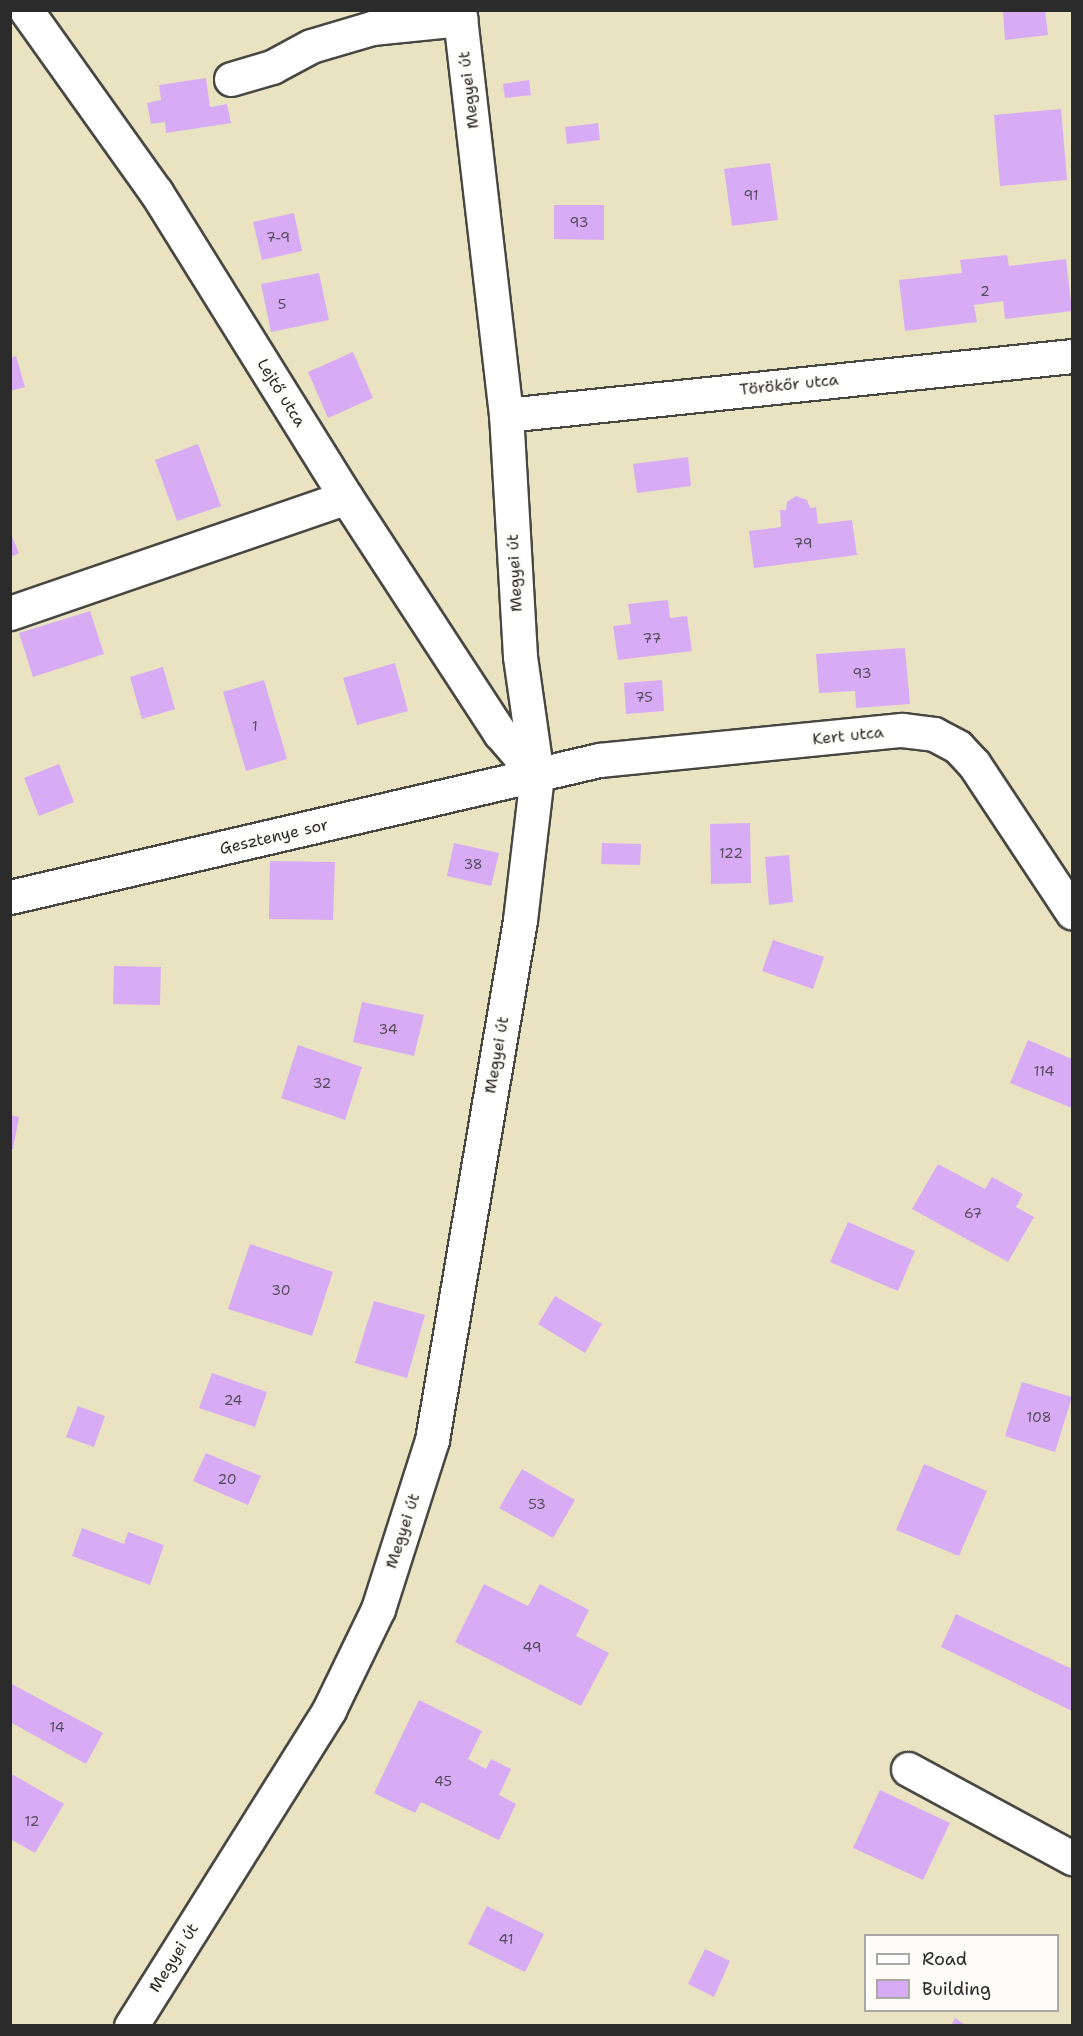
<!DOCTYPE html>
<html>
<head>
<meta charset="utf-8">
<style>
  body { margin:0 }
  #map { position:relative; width:1083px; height:2036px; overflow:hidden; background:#e9e3c2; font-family:"Shantell Sans",sans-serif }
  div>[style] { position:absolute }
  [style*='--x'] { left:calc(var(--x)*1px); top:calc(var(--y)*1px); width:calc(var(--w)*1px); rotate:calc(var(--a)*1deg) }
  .building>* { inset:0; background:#d8acf4 }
  .roads { filter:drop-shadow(2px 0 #484742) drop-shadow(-2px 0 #484742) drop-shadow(0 2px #484742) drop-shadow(0 -2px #484742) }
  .minor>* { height:33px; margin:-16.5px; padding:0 16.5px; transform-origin:16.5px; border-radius:16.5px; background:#fff }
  span { translate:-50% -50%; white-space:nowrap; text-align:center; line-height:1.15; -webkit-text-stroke:5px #fdfcf7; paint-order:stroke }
  .number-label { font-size:14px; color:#564b5d }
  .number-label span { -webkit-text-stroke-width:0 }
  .street-label { font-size:16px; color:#2b2b2b }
  .frame { position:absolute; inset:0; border:12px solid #2b2b2b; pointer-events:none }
  .legend { position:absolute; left:864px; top:1934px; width:195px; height:78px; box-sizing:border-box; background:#fdfcf7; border:2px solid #a9a8a5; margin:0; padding:8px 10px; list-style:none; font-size:18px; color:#2b2b2b }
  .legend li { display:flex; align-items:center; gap:12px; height:30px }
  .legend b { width:30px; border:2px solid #a9a8a5 }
</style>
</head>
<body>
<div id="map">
  <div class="building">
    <div style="clip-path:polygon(1003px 10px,1045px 10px,1048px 35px,1005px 40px)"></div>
    <div style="clip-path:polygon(206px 78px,210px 107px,227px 104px,231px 123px,166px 133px,165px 122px,151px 124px,147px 103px,161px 100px,159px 85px)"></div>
    <div style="clip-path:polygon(529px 80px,531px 95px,505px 98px,503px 84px)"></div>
    <div style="clip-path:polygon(1061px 109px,1067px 180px,1000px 186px,994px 115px)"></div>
    <div style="clip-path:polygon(598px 123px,600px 140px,567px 144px,565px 127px)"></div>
    <div style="clip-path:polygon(770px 163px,778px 220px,732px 226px,724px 169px)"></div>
    <div style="clip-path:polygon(554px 205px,604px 205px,604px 240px,554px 239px)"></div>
    <div style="clip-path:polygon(294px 213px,302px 251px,262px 260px,253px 222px)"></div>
    <div style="clip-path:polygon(1007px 255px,1009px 266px,1066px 259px,1072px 311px,1005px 319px,1003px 301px,974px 305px,977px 322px,905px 331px,899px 280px,962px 273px,960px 260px)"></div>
    <div style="clip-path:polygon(319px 273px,329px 320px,271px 332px,261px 284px)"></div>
    <div style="clip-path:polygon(353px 352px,373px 398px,328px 418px,308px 372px)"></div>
    <div style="clip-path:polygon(16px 356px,25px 387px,10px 391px,10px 358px)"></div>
    <div style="clip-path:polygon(198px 444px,221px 506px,177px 521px,155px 460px)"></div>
    <div style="clip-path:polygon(688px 457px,691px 486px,637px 493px,633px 464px)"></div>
    <div style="clip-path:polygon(796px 496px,807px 500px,810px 508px,816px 507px,818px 524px,852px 520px,857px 555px,754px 568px,749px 531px,781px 527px,780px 510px,786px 510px,787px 502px)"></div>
    <div style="clip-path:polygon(10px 532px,19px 553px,10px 557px)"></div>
    <div style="clip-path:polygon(668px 600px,670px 618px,687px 616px,692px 651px,618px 660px,613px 626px,631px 624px,628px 604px)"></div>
    <div style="clip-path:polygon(90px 611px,104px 654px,33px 677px,19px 633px)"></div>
    <div style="clip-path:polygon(905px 648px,910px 704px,856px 708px,855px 691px,819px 693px,816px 654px)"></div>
    <div style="clip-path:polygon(395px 663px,408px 711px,357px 725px,343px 678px)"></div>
    <div style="clip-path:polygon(163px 667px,175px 709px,142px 719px,130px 677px)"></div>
    <div style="clip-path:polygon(264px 680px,287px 759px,246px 771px,223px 692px)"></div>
    <div style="clip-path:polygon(662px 680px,664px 711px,626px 714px,624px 683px)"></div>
    <div style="clip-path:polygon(59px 764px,74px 802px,39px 816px,24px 778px)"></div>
    <div style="clip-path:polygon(750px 823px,751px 883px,711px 884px,710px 824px)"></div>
    <div style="clip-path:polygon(454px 843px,499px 853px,491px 886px,447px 876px)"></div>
    <div style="clip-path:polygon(602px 843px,641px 844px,640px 865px,601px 864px)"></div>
    <div style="clip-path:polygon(789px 855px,793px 902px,769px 905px,765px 857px)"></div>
    <div style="clip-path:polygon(270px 861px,335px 862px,333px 920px,269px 919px)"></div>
    <div style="clip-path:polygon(773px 940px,824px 957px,813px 989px,762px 971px)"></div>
    <div style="clip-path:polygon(114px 966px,161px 967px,160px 1005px,113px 1004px)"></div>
    <div style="clip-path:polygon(362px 1002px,424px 1015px,414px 1056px,353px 1042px)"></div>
    <div style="clip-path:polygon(1028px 1040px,1072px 1059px,1072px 1108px,1010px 1083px)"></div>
    <div style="clip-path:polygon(298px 1045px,362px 1067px,345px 1120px,281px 1098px)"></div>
    <div style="clip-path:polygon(10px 1115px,19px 1117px,13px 1149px,10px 1149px)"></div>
    <div style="clip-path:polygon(938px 1164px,985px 1189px,992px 1177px,1023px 1194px,1016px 1207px,1034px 1217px,1008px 1262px,912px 1209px)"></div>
    <div style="clip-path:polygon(848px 1222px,915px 1251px,898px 1291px,830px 1262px)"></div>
    <div style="clip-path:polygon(250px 1244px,333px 1272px,312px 1336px,228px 1309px)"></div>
    <div style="clip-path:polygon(555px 1296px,602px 1324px,585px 1353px,538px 1324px)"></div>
    <div style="clip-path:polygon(374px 1301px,425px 1315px,407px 1378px,355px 1363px)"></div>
    <div style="clip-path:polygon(212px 1373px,267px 1392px,255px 1427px,199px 1408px)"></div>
    <div style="clip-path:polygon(1022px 1382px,1072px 1397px,1055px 1452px,1005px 1436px)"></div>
    <div style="clip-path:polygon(78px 1406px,105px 1416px,94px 1447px,66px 1437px)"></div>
    <div style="clip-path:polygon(206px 1453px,261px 1476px,248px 1505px,193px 1481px)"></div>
    <div style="clip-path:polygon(924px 1464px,987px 1491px,959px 1556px,896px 1530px)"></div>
    <div style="clip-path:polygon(522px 1469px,575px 1500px,553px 1538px,499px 1508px)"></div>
    <div style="clip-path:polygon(82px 1528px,124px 1544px,128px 1532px,164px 1545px,150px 1585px,72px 1556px)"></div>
    <div style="clip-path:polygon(484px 1584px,528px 1606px,540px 1584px,589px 1610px,576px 1636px,609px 1653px,581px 1706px,455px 1642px)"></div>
    <div style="clip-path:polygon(956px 1614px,1072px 1669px,1072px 1711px,941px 1647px)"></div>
    <div style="clip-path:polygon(10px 1683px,103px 1733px,86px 1764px,10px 1722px)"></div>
    <div style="clip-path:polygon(419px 1700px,482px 1731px,468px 1759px,486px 1769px,491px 1759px,511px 1769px,499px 1795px,516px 1804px,499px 1840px,421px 1802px,415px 1813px,374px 1793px)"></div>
    <div style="clip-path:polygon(10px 1773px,64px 1804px,35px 1853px,10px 1839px)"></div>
    <div style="clip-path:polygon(880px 1790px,950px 1823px,923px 1880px,853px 1848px)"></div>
    <div style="clip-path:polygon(487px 1906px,544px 1934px,525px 1972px,468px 1944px)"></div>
    <div style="clip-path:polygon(705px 1949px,730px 1961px,714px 1997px,688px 1984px)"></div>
    <div style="clip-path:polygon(955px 2018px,967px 2026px,951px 2026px)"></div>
  </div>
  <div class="roads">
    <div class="minor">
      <div style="--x:26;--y:10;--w:224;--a:54.5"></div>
      <div style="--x:156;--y:192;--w:359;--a:58.1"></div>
      <div style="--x:346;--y:497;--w:282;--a:56.9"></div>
      <div style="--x:500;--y:733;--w:57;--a:49.3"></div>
      <div style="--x:231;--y:79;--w:43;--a:-16.3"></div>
      <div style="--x:272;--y:67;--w:44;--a:-28.3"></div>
      <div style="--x:311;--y:46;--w:64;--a:-16.4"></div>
      <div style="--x:372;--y:28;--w:89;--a:-5.8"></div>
      <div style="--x:506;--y:415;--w:569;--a:-5.95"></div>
      <div style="--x:10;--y:613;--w:355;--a:-19"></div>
      <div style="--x:10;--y:897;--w:605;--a:-13.09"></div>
      <div style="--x:599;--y:760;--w:304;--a:-5.7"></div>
      <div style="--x:902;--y:730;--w:32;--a:7"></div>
      <div style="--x:934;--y:734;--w:27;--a:28"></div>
      <div style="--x:958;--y:747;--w:23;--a:47"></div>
      <div style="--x:974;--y:764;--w:178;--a:56.5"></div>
      <div style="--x:908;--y:1769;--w:187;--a:28.5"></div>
      <div style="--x:131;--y:2026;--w:373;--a:-57.9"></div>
      <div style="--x:329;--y:1710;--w:112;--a:-64.1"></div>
      <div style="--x:378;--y:1609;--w:177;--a:-72.3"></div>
      <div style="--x:432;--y:1440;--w:527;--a:-80.39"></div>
      <div style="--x:520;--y:920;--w:145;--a:-83.3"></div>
      <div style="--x:537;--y:776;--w:121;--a:-98.1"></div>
      <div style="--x:520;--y:656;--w:241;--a:-93.3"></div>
      <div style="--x:506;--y:415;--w:408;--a:-96.6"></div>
    </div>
  </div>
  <div class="number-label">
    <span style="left:751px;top:195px">91</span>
    <span style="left:579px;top:222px">93</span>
    <span style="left:278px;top:237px">7-9</span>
    <span style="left:985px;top:291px">2</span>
    <span style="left:282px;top:304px">5</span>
    <span style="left:803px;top:543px">79</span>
    <span style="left:652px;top:638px">77</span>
    <span style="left:862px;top:673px">93</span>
    <span style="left:644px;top:697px">75</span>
    <span style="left:255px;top:726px">1</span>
    <span style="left:731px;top:853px">122</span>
    <span style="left:473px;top:864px">38</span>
    <span style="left:388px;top:1029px">34</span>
    <span style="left:1044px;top:1071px">114</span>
    <span style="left:322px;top:1083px">32</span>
    <span style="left:973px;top:1213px">67</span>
    <span style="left:281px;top:1290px">30</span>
    <span style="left:233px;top:1400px">24</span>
    <span style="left:1039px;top:1417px">108</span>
    <span style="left:227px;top:1479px">20</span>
    <span style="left:537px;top:1504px">53</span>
    <span style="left:532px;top:1647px">49</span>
    <span style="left:57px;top:1727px">14</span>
    <span style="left:443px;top:1781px">45</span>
    <span style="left:32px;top:1821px">12</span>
    <span style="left:506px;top:1939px">41</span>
  </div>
  <div class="street-label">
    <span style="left:469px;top:90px;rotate:-97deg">Megyei út</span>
    <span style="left:789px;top:385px;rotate:-6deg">Törökőr utca</span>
    <span style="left:281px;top:393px;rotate:58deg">Lejtő utca</span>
    <span style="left:515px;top:573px;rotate:-93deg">Megyei út</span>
    <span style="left:848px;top:736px;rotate:-6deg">Kert utca</span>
    <span style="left:274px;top:837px;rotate:-13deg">Gesztenye sor</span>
    <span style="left:497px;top:1055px;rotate:-80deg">Megyei út</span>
    <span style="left:403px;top:1531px;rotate:-72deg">Megyei út</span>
    <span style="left:174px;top:1958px;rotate:-58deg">Megyei út</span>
  </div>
  <div class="frame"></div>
  <ul class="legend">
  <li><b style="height:8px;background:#fff"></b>Road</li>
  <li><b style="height:16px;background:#d8acf4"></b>Building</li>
  </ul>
</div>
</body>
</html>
